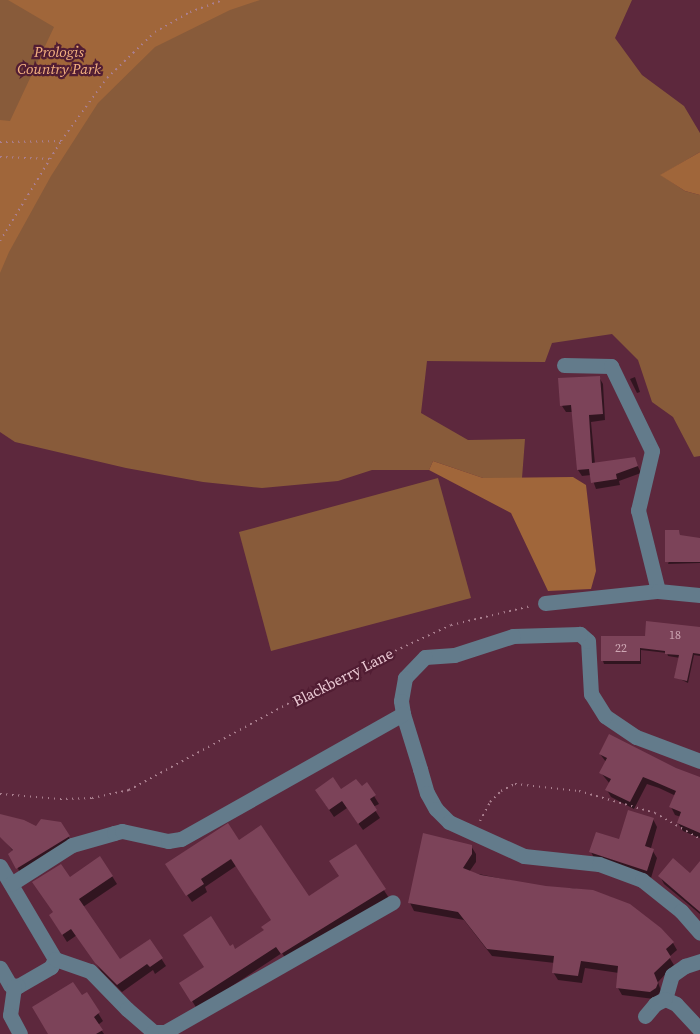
<!DOCTYPE html>
<html>
<head>
<meta charset="utf-8">
<style>
  body { margin:0 }
  #map { position:relative; width:700px; height:1034px; overflow:hidden; background:#5d283d; font-family:"Source Serif 4",serif }
  div>[style] { position:absolute }
  [style*='--x'] { left:calc(var(--x)*1px); top:calc(var(--y)*1px); width:calc(var(--w)*1px); rotate:calc(var(--a)*1deg) }
  .green>* { inset:0; background:#885b3a }
  .forest>* { inset:0; background:#a0663a }
  .shadow>* { inset:0; background:#0007 }
  .building>* { inset:0; background:#7c4359 }
  .path>* { height:2px; margin-top:-1px; transform-origin:0; background:repeating-linear-gradient(90deg,#aa7f8f 0 1.5px,transparent 0 6px) }
  .minor>* { height:15px; margin:-7.5px; padding:0 7.5px; transform-origin:7.5px; border-radius:7.5px; background:#637b8b }
  span { translate:-50% -50%; white-space:nowrap; text-align:center; line-height:1.15; -webkit-text-stroke:4.5px #511d33; paint-order:stroke }
  .number-label { font-size:12px; color:#cea7b4 }
  .number-label span { -webkit-text-stroke-width:0 }
  .park-label { font-size:15px; color:#f4b181; font-style:italic }
  .street-label { font-size:15px; color:#eac8d3 }
</style>
</head>
<body>
<div id="map">
  <div class="green">
    <div style="clip-path:polygon(0 0,632px 0,615px 38px,642px 75px,684px 106px,700px 133px,700px 152px,661px 175px,685px 191px,700px 195px,700px 456px,694px 457px,673px 417px,652px 402px,638px 360px,612px 334px,552px 343px,545px 362px,427px 361px,421px 413px,468px 440px,525px 439px,522px 478px,483px 478px,433px 461px,429px 470px,372px 470px,338px 481px,262px 488px,203px 482px,126px 468px,15px 442px,0 432px)"></div>
    <div style="clip-path:polygon(438px 478px,471px 598px,271px 651px,239px 532px)"></div>
  </div>
  <div class="forest">
    <div style="clip-path:polygon(8px 0,260px 0,230px 10px,155px 47px,98px 103px,51px 176px,9px 252px,0 273px,0 120px,10px 121px,54px 27px)"></div>
    <div style="clip-path:polygon(700px 152px,700px 195px,685px 191px,660px 175px)"></div>
    <div style="clip-path:polygon(433px 461px,483px 478px,573px 477px,586px 485px,596px 571px,591px 589px,548px 591px,511px 513px,429px 470px)"></div>
  </div>
  <div class="shadow">
    <div style="clip-path:polygon(599px 377px,603px 384px,605px 420px,591px 422px,595px 464px,634px 458px,641px 473px,619px 481px,620px 485px,596px 489px,591px 475px,582px 476px,578px 470px,573px 412px,566px 412px,562px 406px)"></div>
    <div style="clip-path:polygon(635px 377px,640px 392px,637px 393px,630px 379px)"></div>
    <div style="clip-path:polygon(679px 531px,680px 536px,700px 540px,700px 563px,668px 564px)"></div>
    <div style="clip-path:polygon(700px 629px,700px 656px,694px 655px,688px 683px,676px 677px,680px 658px,668px 656px,667px 653px,641px 650px,641px 664px,604px 664px,603px 661px,646px 638px)"></div>
    <div style="clip-path:polygon(600px 754px,700px 780px,700px 838px,683px 831px,678px 823px,681px 817px,675px 815px,671px 807px,676px 796px,659px 788px,647px 784px,634px 809px,611px 797px,607px 790px,610px 784px,601px 773px,606px 762px)"></div>
    <div style="clip-path:polygon(361px 788px,374px 796px,379px 804px,373px 807px,380px 818px,363px 830px,347px 808px,334px 817px,321px 798px)"></div>
    <div style="clip-path:polygon(0 816px,36px 828px,61px 824px,73px 844px,22px 876px,10px 854px,13px 851px,0 835px)"></div>
    <div style="clip-path:polygon(653px 819px,657px 827px,651px 848px,657px 858px,651px 878px,595px 860px,591px 852px,620px 841px)"></div>
    <div style="clip-path:polygon(239px 842px,308px 898px,340px 877px,355px 846px,389px 898px,287px 961px,282px 953px,197px 1009px,186px 991px,230px 948px,235px 951px,265px 931px,273px 921px,236px 866px,205px 887px,207px 892px,192px 902px,171px 872px)"></div>
    <div style="clip-path:polygon(471px 846px,476px 854px,476px 862px,469px 872px,546px 888px,572px 888px,611px 897px,673px 943px,677px 950px,669px 957px,674px 965px,658px 982px,661px 991px,654px 999px,622px 995px,618px 988px,619px 973px,585px 968px,582px 983px,558px 980px,553px 972px,555px 963px,492px 956px,464px 920px,414px 911px,410px 903px)"></div>
    <div style="clip-path:polygon(700px 870px,700px 914px,664px 884px,660px 876px,690px 875px)"></div>
    <div style="clip-path:polygon(112px 876px,117px 884px,83px 907px,120px 961px,150px 941px,166px 966px,155px 974px,153px 970px,122px 992px,101px 971px,77px 935px,67px 942px,55px 923px,54px 913px,70px 879px)"></div>
    <div style="clip-path:polygon(86px 994px,103px 1021px,98px 1025px,104px 1034px,50px 1034px)"></div>
  </div>
  <div class="building">
    <div style="clip-path:polygon(600px 376px,603px 414px,589px 415px,592px 463px,635px 457px,638px 466px,616px 474px,617px 479px,591px 483px,589px 469px,577px 470px,571px 405px,560px 406px,558px 378px)"></div>
    <div style="clip-path:polygon(665px 530px,679px 530px,680px 535px,700px 538px,700px 562px,665px 562px)"></div>
    <div style="clip-path:polygon(646px 621px,700px 627px,700px 654px,693px 653px,687px 681px,674px 678px,679px 655px,665px 654px,665px 651px,640px 648px,640px 661px,601px 661px,601px 636px,645px 636px)"></div>
    <div style="clip-path:polygon(609px 734px,676px 768px,700px 777px,700px 833px,677px 823px,681px 812px,669px 807px,676px 791px,653px 781px,643px 777px,630px 802px,605px 790px,611px 779px,599px 773px,607px 758px,599px 754px)"></div>
    <div style="clip-path:polygon(333px 777px,341px 789px,356px 779px,362px 786px,367px 782px,376px 795px,370px 799px,377px 810px,358px 824px,342px 801px,329px 810px,315px 790px)"></div>
    <div style="clip-path:polygon(628px 810px,654px 818px,645px 846px,654px 849px,647px 871px,589px 852px,596px 832px,619px 839px)"></div>
    <div style="clip-path:polygon(0 814px,24px 820px,36px 826px,41px 819px,61px 822px,70px 836px,16px 869px,8px 854px,13px 850px,0 837px)"></div>
    <div style="clip-path:polygon(228px 823px,239px 840px,261px 825px,309px 896px,339px 876px,329px 861px,356px 844px,386px 889px,281px 954px,276px 947px,191px 1002px,179px 983px,204px 967px,183px 935px,211px 916px,230px 946px,233px 944px,235px 949px,264px 930px,261px 927px,271px 920px,231px 859px,201px 879px,204px 884px,186px 896px,165px 864px)"></div>
    <div style="clip-path:polygon(423px 833px,472px 845px,472px 854px,463px 868px,481px 875px,546px 886px,593px 890px,630px 904px,661px 928px,674px 942px,666px 949px,671px 957px,654px 973px,658px 983px,656px 988px,650px 992px,616px 988px,618px 966px,581px 961px,578px 976px,552px 973px,554px 956px,487px 949px,458px 912px,408px 903px)"></div>
    <div style="clip-path:polygon(100px 856px,113px 876px,79px 899px,120px 959px,150px 939px,163px 958px,150px 967px,147px 964px,117px 985px,95px 963px,71px 929px,62px 935px,49px 915px,53px 912px,32px 882px,61px 864px,70px 877px)"></div>
    <div style="clip-path:polygon(673px 858px,690px 873px,700px 861px,700px 912px,658px 876px)"></div>
    <div style="clip-path:polygon(73px 982px,82px 995px,87px 992px,100px 1012px,94px 1017px,103px 1030px,96px 1034px,48px 1034px,32px 1007px)"></div>
  </div>
  <div class="path">
    <div style="--x:0;--y:142;--w:61;--a:-0.9"></div>
    <div style="--x:0;--y:157;--w:50;--a:2.3"></div>
    <div style="--x:0;--y:241;--w:117;--a:-58.6"></div>
    <div style="--x:61;--y:141;--w:78;--a:-53.9"></div>
    <div style="--x:107;--y:78;--w:66;--a:-43.8"></div>
    <div style="--x:155;--y:32;--w:40;--a:-29.7"></div>
    <div style="--x:190;--y:12;--w:35;--a:-20"></div>
    <div style="--x:0;--y:794;--w:60;--a:4.8"></div>
    <div style="--x:60;--y:799;--w:32;--a:-2"></div>
    <div style="--x:92;--y:798;--w:38;--a:-12"></div>
    <div style="--x:129;--y:790;--w:229;--a:-28.5"></div>
    <div style="--x:330;--y:681;--w:133;--a:-24.8"></div>
    <div style="--x:451;--y:625;--w:82;--a:-13.4"></div>
    <div style="--x:480;--y:821;--w:21;--a:-62"></div>
    <div style="--x:490;--y:802;--w:16;--a:-45"></div>
    <div style="--x:501;--y:791;--w:16;--a:-27"></div>
    <div style="--x:515;--y:784;--w:64;--a:6.2"></div>
    <div style="--x:579;--y:791;--w:79;--a:16.1"></div>
    <div style="--x:655;--y:813;--w:52;--a:30"></div>
  </div>
  <div class="minor">
    <div style="--x:564;--y:365;--w:47;--a:1.2"></div>
    <div style="--x:611;--y:366;--w:94;--a:64.2"></div>
    <div style="--x:652;--y:451;--w:61;--a:103.3"></div>
    <div style="--x:638;--y:510;--w:83;--a:76.1"></div>
    <div style="--x:545;--y:603;--w:114;--a:-6.1"></div>
    <div style="--x:658;--y:591;--w:42;--a:5.4"></div>
    <div style="--x:700;--y:761;--w:68;--a:-159.4"></div>
    <div style="--x:636;--y:737;--w:37;--a:-146"></div>
    <div style="--x:605;--y:716;--w:26;--a:-122"></div>
    <div style="--x:591;--y:694;--w:53;--a:-93.2"></div>
    <div style="--x:588;--y:641;--w:11;--a:-139"></div>
    <div style="--x:580;--y:634;--w:67;--a:178.3"></div>
    <div style="--x:513;--y:636;--w:62;--a:162.1"></div>
    <div style="--x:454;--y:655;--w:29;--a:176"></div>
    <div style="--x:425;--y:657;--w:29;--a:134"></div>
    <div style="--x:405;--y:678;--w:23;--a:100"></div>
    <div style="--x:401;--y:701;--w:13;--a:81"></div>
    <div style="--x:403;--y:714;--w:58;--a:72.8"></div>
    <div style="--x:420;--y:769;--w:25;--a:74"></div>
    <div style="--x:427;--y:793;--w:18;--a:61"></div>
    <div style="--x:436;--y:809;--w:18;--a:45"></div>
    <div style="--x:449;--y:822;--w:82;--a:24.4"></div>
    <div style="--x:524;--y:856;--w:75;--a:6.1"></div>
    <div style="--x:599;--y:864;--w:46;--a:20.4"></div>
    <div style="--x:642;--y:880;--w:50;--a:38.5"></div>
    <div style="--x:681;--y:911;--w:29;--a:49"></div>
    <div style="--x:0;--y:866;--w:108;--a:59.4"></div>
    <div style="--x:55;--y:959;--w:9;--a:117"></div>
    <div style="--x:51;--y:967;--w:38;--a:150"></div>
    <div style="--x:18;--y:986;--w:8;--a:-173"></div>
    <div style="--x:10;--y:985;--w:20;--a:-120"></div>
    <div style="--x:11;--y:884;--w:72;--a:-32.6"></div>
    <div style="--x:72;--y:845;--w:44;--a:-15.9"></div>
    <div style="--x:114;--y:833;--w:8;--a:-14"></div>
    <div style="--x:122;--y:831;--w:47;--a:12.3"></div>
    <div style="--x:168;--y:841;--w:13;--a:-9"></div>
    <div style="--x:181;--y:839;--w:255;--a:-29.4"></div>
    <div style="--x:55;--y:959;--w:37;--a:19"></div>
    <div style="--x:90;--y:971;--w:53;--a:45.8"></div>
    <div style="--x:127;--y:1009;--w:35;--a:41"></div>
    <div style="--x:153;--y:1032;--w:12;--a:0"></div>
    <div style="--x:165;--y:1032;--w:262;--a:-29.7"></div>
    <div style="--x:14;--y:987;--w:28;--a:98"></div>
    <div style="--x:10;--y:1015;--w:21;--a:62"></div>
    <div style="--x:665;--y:999;--w:25;--a:-74"></div>
    <div style="--x:672;--y:975;--w:16;--a:-35"></div>
    <div style="--x:685;--y:966;--w:16;--a:-18"></div>
    <div style="--x:665;--y:999;--w:12;--a:24"></div>
    <div style="--x:676;--y:1004;--w:35;--a:47"></div>
    <div style="--x:645;--y:1016;--w:16;--a:-50"></div>
    <div style="--x:655;--y:1004;--w:11;--a:-27"></div>
  </div>
  <div class="number-label">
    <span style="left:675px;top:636px">18</span>
    <span style="left:621px;top:649px">22</span>
  </div>
  <div class="park-label">
    <span style="left:59px;top:60px">Prologis<br>Country Park</span>
  </div>
  <div class="street-label">
    <span style="left:343px;top:677px;rotate:-27deg">Blackberry Lane</span>
  </div>
</div>
</body>
</html>
